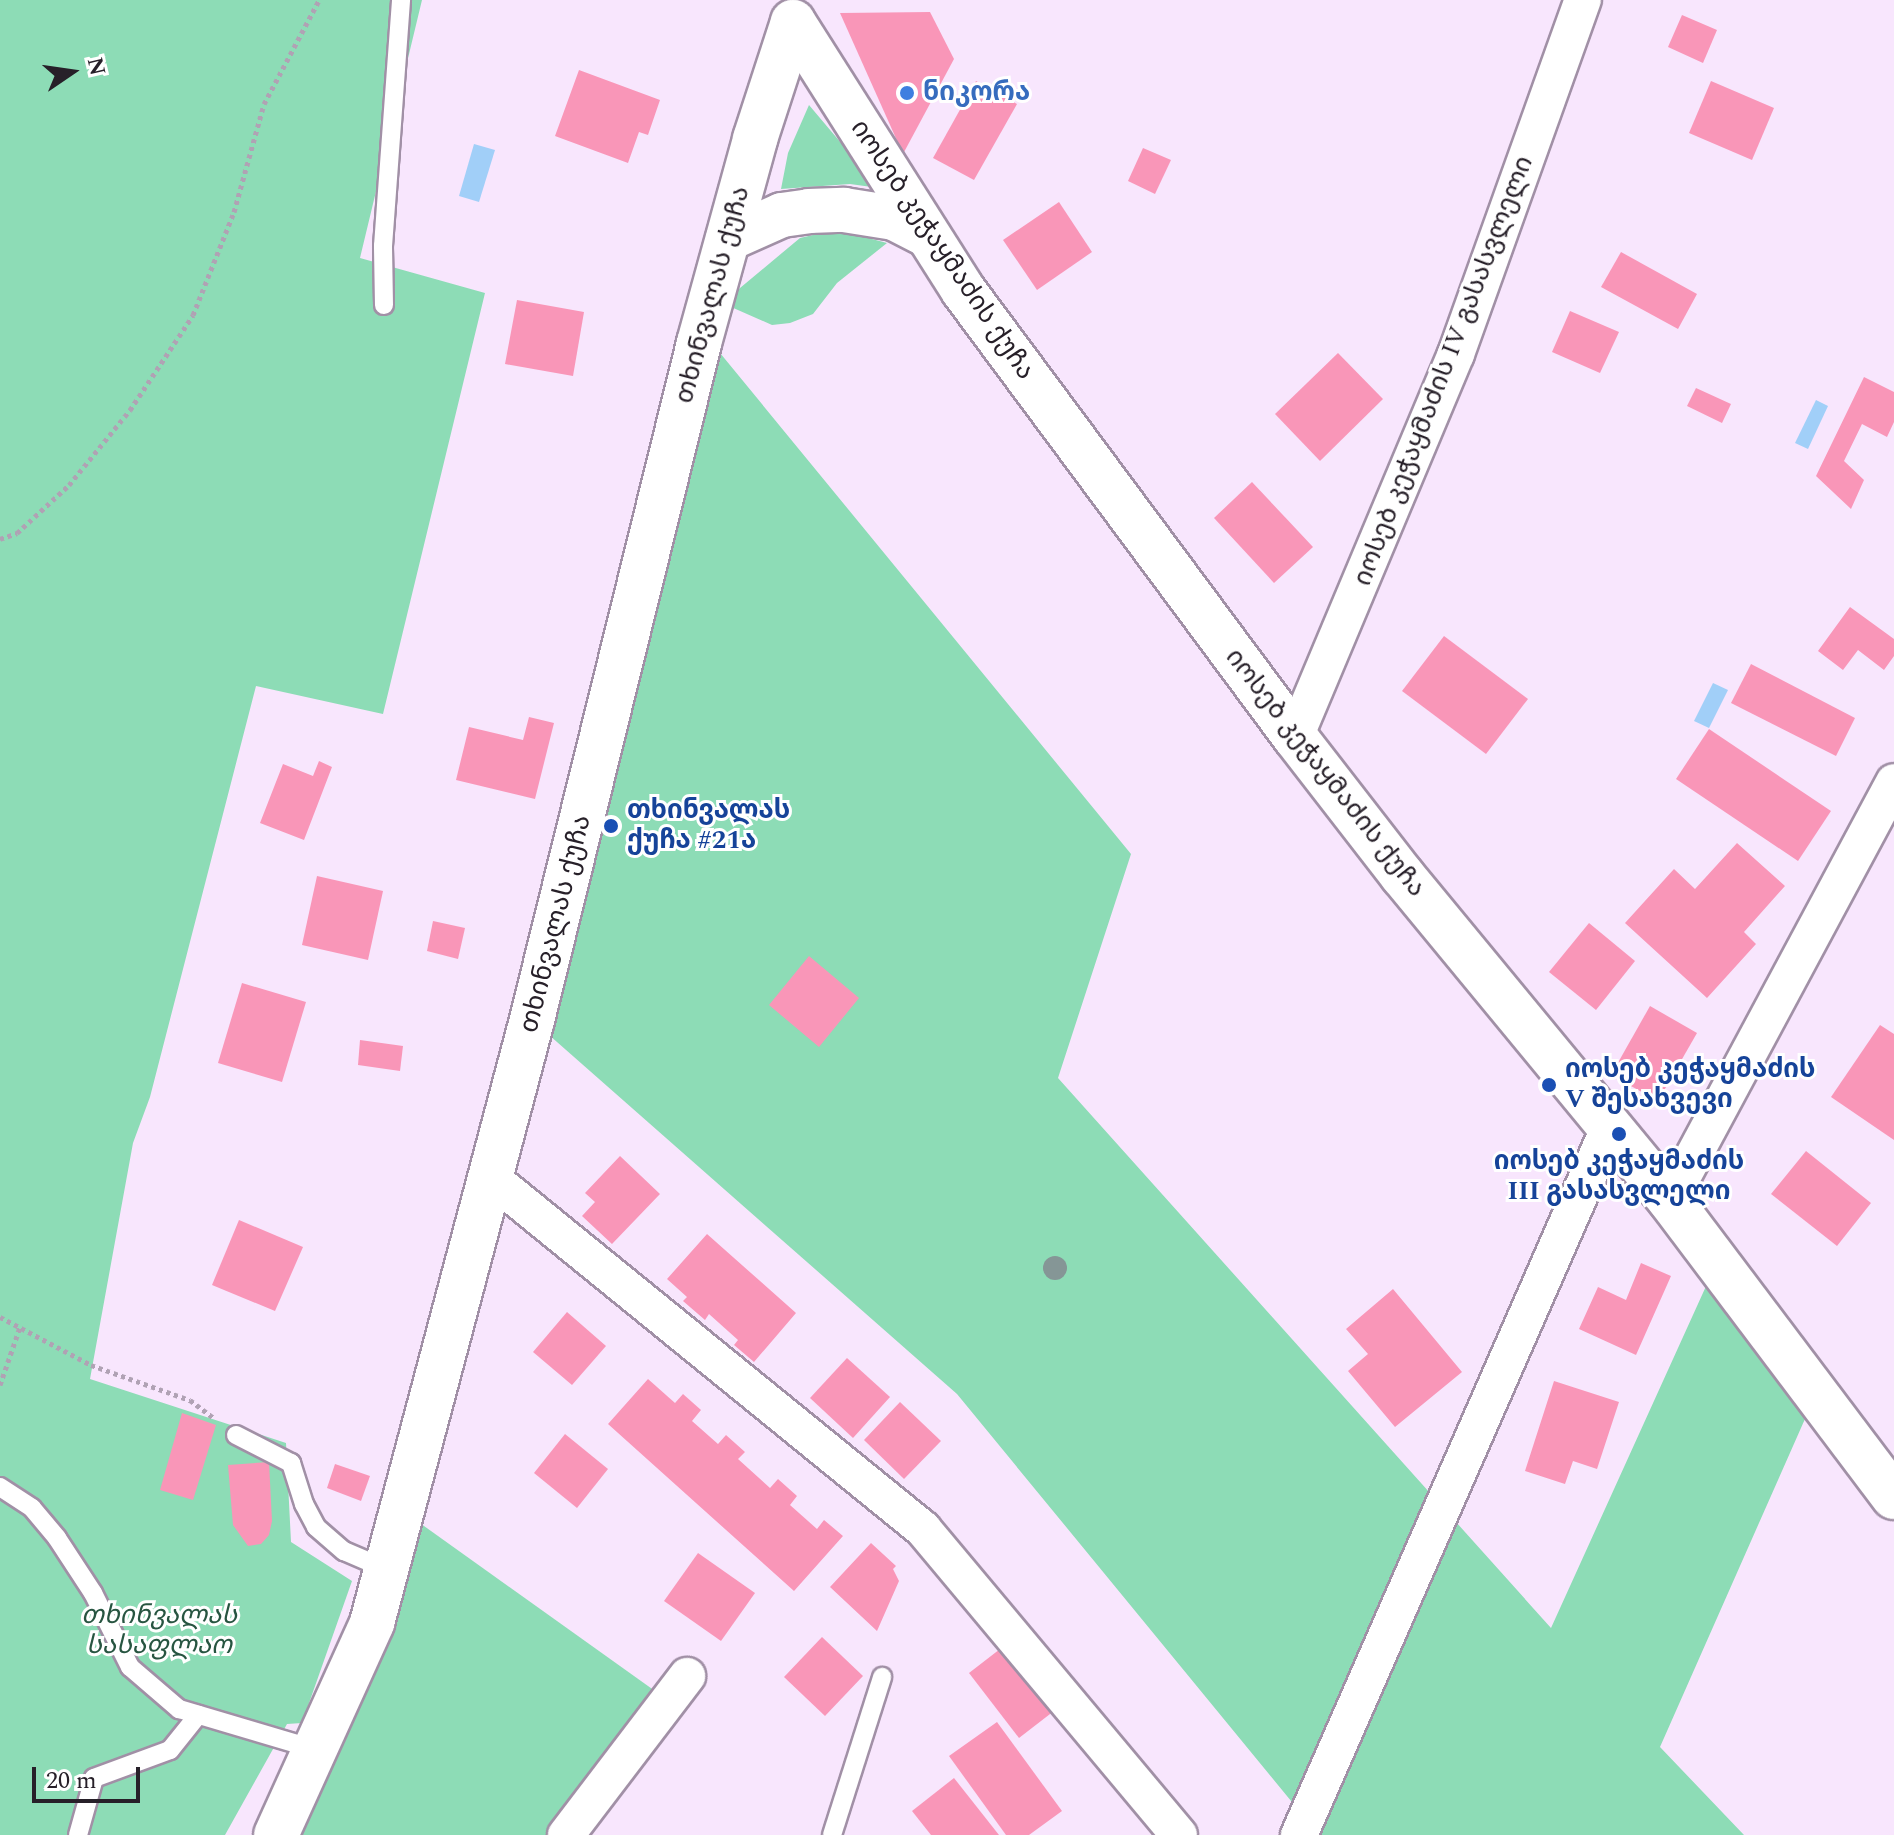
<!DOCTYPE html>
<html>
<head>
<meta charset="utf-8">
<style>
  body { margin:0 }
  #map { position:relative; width:1894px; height:1835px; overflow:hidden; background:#f8e6fd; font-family:Spectral,"Noto Sans Georgian",serif }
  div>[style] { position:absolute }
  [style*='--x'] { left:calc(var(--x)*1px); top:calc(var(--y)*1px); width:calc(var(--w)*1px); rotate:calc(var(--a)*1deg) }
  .green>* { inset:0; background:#8ddcb6 }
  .water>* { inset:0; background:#a1cff8 }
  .building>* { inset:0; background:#f996b8 }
  .path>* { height:5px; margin-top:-2.5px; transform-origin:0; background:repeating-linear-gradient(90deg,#b0a2b4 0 4px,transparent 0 8px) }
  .roads { filter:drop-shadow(2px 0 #a190a6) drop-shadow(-2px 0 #a190a6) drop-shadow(0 2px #a190a6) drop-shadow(0 -2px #a190a6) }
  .service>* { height:18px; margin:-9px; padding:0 9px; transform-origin:9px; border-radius:9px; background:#fff }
  .minor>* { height:36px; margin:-18px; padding:0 18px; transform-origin:18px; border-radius:18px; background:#fff }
  .tertiary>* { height:44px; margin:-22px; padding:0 22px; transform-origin:22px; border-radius:22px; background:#fff }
  .trees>* { width:24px; height:24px; margin:-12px; border-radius:50%; background:#859696 }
  .dots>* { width:22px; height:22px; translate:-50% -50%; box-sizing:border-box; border:4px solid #fff; border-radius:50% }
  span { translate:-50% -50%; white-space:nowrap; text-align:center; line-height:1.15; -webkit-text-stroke:6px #fff; paint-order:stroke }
  .shop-label { font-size:26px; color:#366cbe; font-weight:700 }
  .left { translate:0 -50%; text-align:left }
  .street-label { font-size:26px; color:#272029 }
  .transit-label { font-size:26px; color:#164399; font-weight:700 }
  .park-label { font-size:26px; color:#275541; font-style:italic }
  .north { position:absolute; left:32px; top:32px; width:80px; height:80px; -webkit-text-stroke:6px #fff; paint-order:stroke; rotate:77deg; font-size:22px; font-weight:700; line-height:32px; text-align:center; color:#272029 }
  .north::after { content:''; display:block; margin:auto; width:28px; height:36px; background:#272029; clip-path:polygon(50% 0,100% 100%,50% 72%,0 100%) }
  .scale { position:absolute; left:32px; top:1767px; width:108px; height:36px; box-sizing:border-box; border:4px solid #272029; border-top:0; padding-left:10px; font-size:24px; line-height:28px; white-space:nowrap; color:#272029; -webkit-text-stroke:6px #fff; paint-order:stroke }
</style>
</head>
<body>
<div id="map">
  <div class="green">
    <div style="clip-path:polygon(0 0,422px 0,360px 258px,485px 293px,383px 714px,256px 686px,150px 1097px,133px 1143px,90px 1379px,286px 1443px,291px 1542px,352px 1581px,302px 1723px,287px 1724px,225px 1835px,0 1835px)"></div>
    <div style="clip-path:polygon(809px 105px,879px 188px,850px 184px,781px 189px,788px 153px)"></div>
    <div style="clip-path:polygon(826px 232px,853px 234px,887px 243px,837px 283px,813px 314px,790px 323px,772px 325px,722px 303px,800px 238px)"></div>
    <div style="clip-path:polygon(711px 342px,1131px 854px,1058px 1078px,1551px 1628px,1717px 1262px,1816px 1394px,1660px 1747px,1744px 1835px,1319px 1835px,957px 1394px,532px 1020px)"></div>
    <div style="clip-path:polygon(403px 1511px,669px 1701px,566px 1835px,276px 1835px)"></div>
  </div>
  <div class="water">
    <div style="clip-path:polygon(474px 144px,495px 150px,479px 202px,459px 196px)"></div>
    <div style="clip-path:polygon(1816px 400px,1828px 406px,1808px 449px,1795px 443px)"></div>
    <div style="clip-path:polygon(1713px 683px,1728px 690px,1709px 728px,1694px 721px)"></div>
  </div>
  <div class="building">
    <div style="clip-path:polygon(930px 12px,954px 59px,903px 154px,840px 13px)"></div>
    <div style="clip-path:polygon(1682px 15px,1717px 30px,1703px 63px,1668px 47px)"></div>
    <div style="clip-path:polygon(579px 70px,660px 100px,648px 135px,639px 132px,628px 163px,555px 136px)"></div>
    <div style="clip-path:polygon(976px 81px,1017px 104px,974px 180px,933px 158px)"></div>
    <div style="clip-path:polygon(1711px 81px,1774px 108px,1752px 160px,1689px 133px)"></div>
    <div style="clip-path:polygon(1143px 148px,1171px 160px,1155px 194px,1128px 181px)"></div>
    <div style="clip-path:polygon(1059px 202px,1092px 252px,1037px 290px,1003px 240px)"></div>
    <div style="clip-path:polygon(1621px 252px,1697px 294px,1678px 329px,1601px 287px)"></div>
    <div style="clip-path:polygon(517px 300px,584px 312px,573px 376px,505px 364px)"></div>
    <div style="clip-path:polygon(1570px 311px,1619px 332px,1600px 373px,1552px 352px)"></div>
    <div style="clip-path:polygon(1338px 353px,1383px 399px,1320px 461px,1275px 414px)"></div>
    <div style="clip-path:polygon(1864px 377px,1894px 392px,1894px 422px,1887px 437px,1862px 424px,1844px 461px,1864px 480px,1851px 509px,1816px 476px)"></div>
    <div style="clip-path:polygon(1696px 388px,1731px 404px,1722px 423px,1687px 406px)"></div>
    <div style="clip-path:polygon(1252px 482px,1313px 547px,1274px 583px,1214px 518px)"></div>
    <div style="clip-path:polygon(1850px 607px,1894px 639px,1894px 656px,1884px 670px,1858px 650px,1843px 670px,1818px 651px)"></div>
    <div style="clip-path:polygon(1444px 636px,1528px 699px,1486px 754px,1402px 691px)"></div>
    <div style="clip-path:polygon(1751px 664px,1855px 718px,1836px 756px,1731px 703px)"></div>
    <div style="clip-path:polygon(529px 717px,554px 723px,535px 799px,456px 780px,469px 727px,523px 740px)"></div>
    <div style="clip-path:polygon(1709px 729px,1831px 811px,1798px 861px,1676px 779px)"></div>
    <div style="clip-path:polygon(319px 761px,332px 767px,304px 840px,260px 823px,283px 764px,313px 776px)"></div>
    <div style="clip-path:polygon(1737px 843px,1785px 886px,1744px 932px,1756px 944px,1707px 998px,1625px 923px,1674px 869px,1695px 889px)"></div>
    <div style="clip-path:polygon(317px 876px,383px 891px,368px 960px,302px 945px)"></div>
    <div style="clip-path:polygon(433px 921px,465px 928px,458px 959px,427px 951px)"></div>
    <div style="clip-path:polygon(1589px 923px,1635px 961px,1596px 1010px,1549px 972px)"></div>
    <div style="clip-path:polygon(809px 956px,859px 998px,819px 1047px,769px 1005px)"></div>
    <div style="clip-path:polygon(242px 983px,306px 1002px,282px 1082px,218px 1063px)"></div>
    <div style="clip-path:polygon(1650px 1006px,1697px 1033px,1658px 1101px,1611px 1075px)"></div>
    <div style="clip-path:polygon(1880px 1025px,1894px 1034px,1894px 1140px,1831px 1097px)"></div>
    <div style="clip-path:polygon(360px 1040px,403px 1046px,400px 1071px,358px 1065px)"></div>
    <div style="clip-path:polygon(1806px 1151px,1871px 1203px,1837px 1246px,1771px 1194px)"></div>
    <div style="clip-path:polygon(620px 1156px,660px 1194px,612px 1244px,582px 1216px,595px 1202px,585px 1193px)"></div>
    <div style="clip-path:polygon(239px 1220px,303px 1247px,275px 1311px,212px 1285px)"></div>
    <div style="clip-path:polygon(707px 1234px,796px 1313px,754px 1362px,734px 1345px,738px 1340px,709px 1314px,705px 1320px,683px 1301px,687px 1297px,667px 1279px)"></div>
    <div style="clip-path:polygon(1641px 1263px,1671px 1276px,1636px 1355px,1579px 1329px,1598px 1287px,1626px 1300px)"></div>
    <div style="clip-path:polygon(1393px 1289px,1462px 1372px,1395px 1427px,1348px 1371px,1368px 1354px,1346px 1329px)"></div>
    <div style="clip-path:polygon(567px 1312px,606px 1346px,572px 1385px,533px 1352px)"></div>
    <div style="clip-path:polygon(847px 1358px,890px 1397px,853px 1438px,810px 1398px)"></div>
    <div style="clip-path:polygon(648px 1379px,675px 1403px,683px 1394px,701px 1410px,692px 1421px,718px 1444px,726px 1435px,745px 1452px,738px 1459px,770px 1488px,778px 1479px,797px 1496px,790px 1505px,817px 1529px,824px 1520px,843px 1536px,794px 1591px,608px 1424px)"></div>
    <div style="clip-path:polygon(1554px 1381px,1619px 1402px,1597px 1469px,1573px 1461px,1565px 1484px,1525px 1471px)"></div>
    <div style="clip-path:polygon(900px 1402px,941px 1441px,904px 1479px,864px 1440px)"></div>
    <div style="clip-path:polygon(182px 1413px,216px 1425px,193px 1500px,160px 1490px)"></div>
    <div style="clip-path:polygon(565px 1434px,608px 1469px,577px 1508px,534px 1473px)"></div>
    <div style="clip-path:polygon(269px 1462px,272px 1521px,269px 1535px,261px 1544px,248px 1546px,233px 1525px,228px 1465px)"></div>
    <div style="clip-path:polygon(335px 1464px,370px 1476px,361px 1501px,327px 1488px)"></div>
    <div style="clip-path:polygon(871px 1543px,896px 1566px,893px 1569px,899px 1581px,877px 1631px,830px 1587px)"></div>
    <div style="clip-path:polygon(698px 1553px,755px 1593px,721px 1641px,664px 1601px)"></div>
    <div style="clip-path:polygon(822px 1637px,863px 1676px,825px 1716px,784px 1677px)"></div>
    <div style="clip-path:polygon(1013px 1639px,1063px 1704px,1019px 1738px,969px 1673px)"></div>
    <div style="clip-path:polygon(997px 1722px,1062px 1811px,1029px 1835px,1006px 1835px,949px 1756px)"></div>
    <div style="clip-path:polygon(954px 1778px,999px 1835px,931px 1835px,912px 1811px)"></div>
  </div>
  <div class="path">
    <div style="--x:0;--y:539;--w:18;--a:-19"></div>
    <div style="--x:17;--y:533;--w:71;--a:-42.7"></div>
    <div style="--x:69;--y:485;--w:97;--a:-50.9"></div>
    <div style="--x:130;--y:410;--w:114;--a:-56.4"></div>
    <div style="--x:193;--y:315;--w:111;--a:-68.3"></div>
    <div style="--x:234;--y:212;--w:112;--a:-74.5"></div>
    <div style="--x:264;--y:104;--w:118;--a:-62.1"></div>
    <div style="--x:0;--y:1317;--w:103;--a:27.8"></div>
    <div style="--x:91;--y:1365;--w:105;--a:19.5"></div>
    <div style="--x:190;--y:1400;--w:31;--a:37"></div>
    <div style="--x:0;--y:1385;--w:61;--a:-71"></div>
  </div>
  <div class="roads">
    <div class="service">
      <div style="--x:384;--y:305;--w:59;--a:-91"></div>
      <div style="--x:383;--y:246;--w:247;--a:-85.8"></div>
      <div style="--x:236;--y:1435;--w:62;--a:27"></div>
      <div style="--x:291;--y:1463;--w:43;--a:72.4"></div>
      <div style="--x:304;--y:1504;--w:26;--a:62"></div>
      <div style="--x:316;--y:1527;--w:37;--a:41"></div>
      <div style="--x:344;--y:1551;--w:46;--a:23.2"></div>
      <div style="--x:0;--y:1487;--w:38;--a:33"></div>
      <div style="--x:32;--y:1508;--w:39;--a:50"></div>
      <div style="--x:57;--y:1538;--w:66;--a:56.8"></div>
      <div style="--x:93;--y:1593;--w:83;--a:63.4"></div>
      <div style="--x:130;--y:1667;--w:65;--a:40.6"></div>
      <div style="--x:179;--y:1709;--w:141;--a:16.5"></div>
      <div style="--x:78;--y:1835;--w:59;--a:-74.3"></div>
      <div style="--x:94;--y:1778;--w:81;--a:-20.2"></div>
      <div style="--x:170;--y:1750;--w:45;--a:-51.3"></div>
      <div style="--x:832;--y:1835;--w:166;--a:-72.4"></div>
    </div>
    <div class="minor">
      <div style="--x:1295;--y:737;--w:415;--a:-67.2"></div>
      <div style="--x:1456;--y:354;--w:376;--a:-70.3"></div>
      <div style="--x:490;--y:1177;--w:558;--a:39.11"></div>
      <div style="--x:923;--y:1529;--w:399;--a:50.1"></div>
      <div style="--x:1670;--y:1200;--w:474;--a:-61.8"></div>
      <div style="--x:566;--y:1835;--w:200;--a:-52.7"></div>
      <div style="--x:1299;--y:1835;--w:774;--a:-66.32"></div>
    </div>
    <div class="tertiary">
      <div style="--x:793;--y:22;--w:317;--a:57.6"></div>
      <div style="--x:963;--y:290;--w:557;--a:53.4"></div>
      <div style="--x:1295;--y:737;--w:175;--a:52.2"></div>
      <div style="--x:1402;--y:875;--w:421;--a:50.5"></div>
      <div style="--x:1670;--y:1200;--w:372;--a:53"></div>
      <div style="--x:728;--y:239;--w:59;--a:-24"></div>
      <div style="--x:782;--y:215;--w:27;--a:-8"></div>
      <div style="--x:809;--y:211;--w:35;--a:-2"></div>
      <div style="--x:844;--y:210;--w:51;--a:9.1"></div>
      <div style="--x:894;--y:218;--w:35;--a:27"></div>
      <div style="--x:276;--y:1835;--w:233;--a:-65.6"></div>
      <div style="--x:372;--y:1623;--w:624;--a:-75.14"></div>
      <div style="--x:532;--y:1020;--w:697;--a:-76.14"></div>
      <div style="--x:699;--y:343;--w:212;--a:-74.6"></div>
      <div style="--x:755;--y:139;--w:123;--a:-72"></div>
    </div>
  </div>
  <div class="trees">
    <div style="left:1055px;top:1268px"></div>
  </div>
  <div class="dots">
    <div style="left:907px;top:93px;background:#3f7fe0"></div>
    <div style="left:611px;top:826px;background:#1a4fb4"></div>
    <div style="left:1549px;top:1085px;background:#1a4fb4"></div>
    <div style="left:1619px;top:1134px;background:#1a4fb4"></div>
  </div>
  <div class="shop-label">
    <span class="left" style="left:923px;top:93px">ნიკორა</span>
  </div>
  <div class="street-label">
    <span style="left:942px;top:250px;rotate:56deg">იოსებ კეჭაყმაძის ქუჩა</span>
    <span style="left:713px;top:295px;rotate:-75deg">თხინვალას ქუჩა</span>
    <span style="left:1444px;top:371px;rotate:-69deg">იოსებ კეჭაყმაძის IV გასასვლელი</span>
    <span style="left:1325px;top:773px;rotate:52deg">იოსებ კეჭაყმაძის ქუჩა</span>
    <span style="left:556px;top:924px;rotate:-76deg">თხინვალას ქუჩა</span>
  </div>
  <div class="transit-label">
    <span class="left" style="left:627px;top:826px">თხინვალას<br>ქუჩა #21ა</span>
    <span class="left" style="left:1565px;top:1085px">იოსებ კეჭაყმაძის<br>V შესახვევი</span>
    <span style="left:1619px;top:1177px">იოსებ კეჭაყმაძის<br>III გასასვლელი</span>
  </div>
  <div class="park-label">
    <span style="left:159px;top:1631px">თხინვალას<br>სასაფლაო</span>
  </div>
  <div class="north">N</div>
  <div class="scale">20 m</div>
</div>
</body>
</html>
